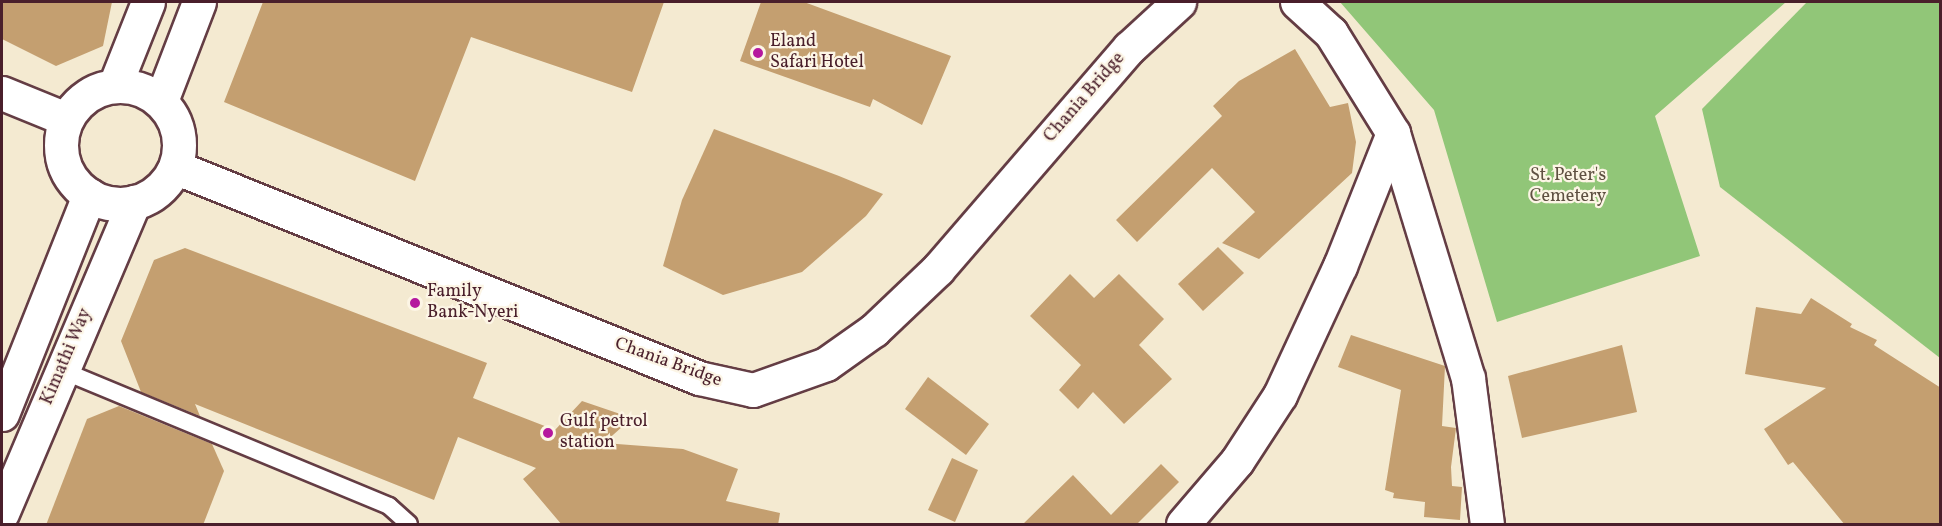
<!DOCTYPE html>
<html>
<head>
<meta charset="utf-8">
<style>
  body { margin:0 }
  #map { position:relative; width:1942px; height:526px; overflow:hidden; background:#f4ead1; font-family:Vollkorn,serif }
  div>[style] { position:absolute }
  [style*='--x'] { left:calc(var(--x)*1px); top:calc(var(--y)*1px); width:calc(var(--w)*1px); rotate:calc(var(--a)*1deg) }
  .green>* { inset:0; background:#91c678 }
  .building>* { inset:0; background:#c49f70 }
  .roads { filter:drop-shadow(2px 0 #643d44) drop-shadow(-2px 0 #643d44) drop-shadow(0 2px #643d44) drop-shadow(0 -2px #643d44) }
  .service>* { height:16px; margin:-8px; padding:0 8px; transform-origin:8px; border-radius:8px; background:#fff }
  .minor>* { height:33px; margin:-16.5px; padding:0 16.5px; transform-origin:16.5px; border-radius:16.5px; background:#fff }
  .minor>.ring { margin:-16.5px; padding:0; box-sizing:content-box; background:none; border:33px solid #fff; border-radius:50% }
  .dots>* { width:16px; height:16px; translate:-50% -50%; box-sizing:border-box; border:3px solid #fcf5e5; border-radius:50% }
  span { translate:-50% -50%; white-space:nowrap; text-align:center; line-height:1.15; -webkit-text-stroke:4.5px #fcf5e5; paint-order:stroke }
  .poi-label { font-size:18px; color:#4a1f2b }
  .left { translate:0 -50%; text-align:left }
  .street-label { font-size:18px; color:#4a1f2b }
  .park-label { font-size:18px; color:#5f5142 }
  .frame { position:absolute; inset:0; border:3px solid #4a1f2b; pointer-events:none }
</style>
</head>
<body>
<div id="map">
  <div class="green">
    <div style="clip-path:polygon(1340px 2px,1786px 2px,1655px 116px,1700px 256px,1497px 322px,1434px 110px)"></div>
    <div style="clip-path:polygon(1807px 2px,1940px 2px,1940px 358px,1720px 187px,1702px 109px)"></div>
  </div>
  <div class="building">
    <div style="clip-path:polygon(2px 2px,112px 2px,103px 46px,56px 66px,2px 39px)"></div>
    <div style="clip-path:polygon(263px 2px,664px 2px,632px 92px,471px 37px,415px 181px,224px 102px)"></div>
    <div style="clip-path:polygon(761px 2px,804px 2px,951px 56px,922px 125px,873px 99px,870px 107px,740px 61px)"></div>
    <div style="clip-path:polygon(1295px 49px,1330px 107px,1348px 103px,1356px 142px,1352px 173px,1259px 259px,1222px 243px,1255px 212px,1212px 168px,1137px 242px,1116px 220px,1222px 116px,1213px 106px,1239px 81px)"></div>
    <div style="clip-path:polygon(714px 129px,839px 176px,883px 194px,866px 216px,802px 272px,723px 295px,663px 266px,682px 200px)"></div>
    <div style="clip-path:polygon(1218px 247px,1244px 273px,1203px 311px,1178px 284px)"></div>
    <div style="clip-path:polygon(185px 248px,487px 363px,473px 398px,555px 430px,582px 401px,632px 418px,604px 443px,683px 449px,738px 469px,726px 501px,780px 513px,778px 525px,562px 525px,523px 479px,536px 468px,458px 437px,434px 500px,195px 404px,200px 416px,141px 392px,121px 341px,154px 260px)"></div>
    <div style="clip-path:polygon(1070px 274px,1094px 298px,1119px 274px,1164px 319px,1139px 345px,1172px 379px,1124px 424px,1093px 392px,1078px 409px,1059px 390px,1081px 365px,1030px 316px)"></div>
    <div style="clip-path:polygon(1811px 298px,1852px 324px,1850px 327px,1877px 340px,1874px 345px,1941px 388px,1941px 525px,1845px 525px,1793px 462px,1788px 465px,1764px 429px,1826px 388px,1745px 374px,1756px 307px,1801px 314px)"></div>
    <div style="clip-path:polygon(1351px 335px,1445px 366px,1442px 426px,1456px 428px,1451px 467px,1452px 486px,1462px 487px,1460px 520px,1424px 517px,1425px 502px,1393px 498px,1394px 493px,1385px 490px,1401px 390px,1338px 367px)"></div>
    <div style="clip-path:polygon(1622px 345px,1637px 412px,1522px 438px,1508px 376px)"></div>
    <div style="clip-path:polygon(928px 377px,989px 424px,966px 455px,905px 409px)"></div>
    <div style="clip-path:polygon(119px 406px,212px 444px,224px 471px,203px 525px,46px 525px,87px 419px)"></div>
    <div style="clip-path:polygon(952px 458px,978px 470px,955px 522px,928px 510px)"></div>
    <div style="clip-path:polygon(1161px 464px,1179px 482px,1136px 525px,1022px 525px,1073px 475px,1111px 515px)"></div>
  </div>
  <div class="roads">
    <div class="service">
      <div style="--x:61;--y:370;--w:355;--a:22.5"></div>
      <div style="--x:389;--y:506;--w:27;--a:42"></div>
    </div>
    <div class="minor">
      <div style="--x:1297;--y:2;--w:46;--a:42.4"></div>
      <div style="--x:1331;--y:33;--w:118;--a:58.2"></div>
      <div style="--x:1393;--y:133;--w:256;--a:73"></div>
      <div style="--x:1468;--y:378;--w:147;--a:82.6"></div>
      <div style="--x:115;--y:85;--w:89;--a:-68.3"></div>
      <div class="ring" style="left:61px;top:86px;width:85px;height:85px"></div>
      <div style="--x:2;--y:93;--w:69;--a:22.1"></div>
      <div style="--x:161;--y:101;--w:106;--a:-69"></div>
      <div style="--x:175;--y:167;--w:565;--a:21.93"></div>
      <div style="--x:699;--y:378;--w:55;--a:12.5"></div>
      <div style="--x:753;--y:390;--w:77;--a:-19.6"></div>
      <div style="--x:826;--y:364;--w:59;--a:-35.3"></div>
      <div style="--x:874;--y:330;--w:88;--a:-43.6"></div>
      <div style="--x:938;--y:269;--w:292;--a:-49.2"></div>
      <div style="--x:1129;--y:48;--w:68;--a:-42.6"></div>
      <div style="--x:2;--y:414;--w:236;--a:-68.3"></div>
      <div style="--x:2;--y:513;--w:338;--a:-67"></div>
      <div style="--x:1183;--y:524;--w:83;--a:-49.4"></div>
      <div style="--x:1237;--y:461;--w:79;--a:-56.9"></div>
      <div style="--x:1280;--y:395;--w:142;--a:-65.1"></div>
      <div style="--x:1340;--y:266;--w:143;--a:-68.3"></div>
    </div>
  </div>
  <div class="dots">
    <div style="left:758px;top:53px;background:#b5179e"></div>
    <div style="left:415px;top:303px;background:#b5179e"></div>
    <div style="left:548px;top:433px;background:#b5179e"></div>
  </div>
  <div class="poi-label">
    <span class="left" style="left:770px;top:53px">Eland<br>Safari Hotel</span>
    <span class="left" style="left:427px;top:303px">Family<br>Bank-Nyeri</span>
    <span class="left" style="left:560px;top:433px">Gulf petrol<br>station</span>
  </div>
  <div class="street-label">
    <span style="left:1085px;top:98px;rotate:-49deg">Chania Bridge</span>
    <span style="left:67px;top:357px;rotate:-67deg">Kimathi Way</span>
    <span style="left:668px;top:363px;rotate:20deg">Chania Bridge</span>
  </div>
  <div class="park-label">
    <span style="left:1568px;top:187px">St. Peter's<br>Cemetery</span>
  </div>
  <div class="frame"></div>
</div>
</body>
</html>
